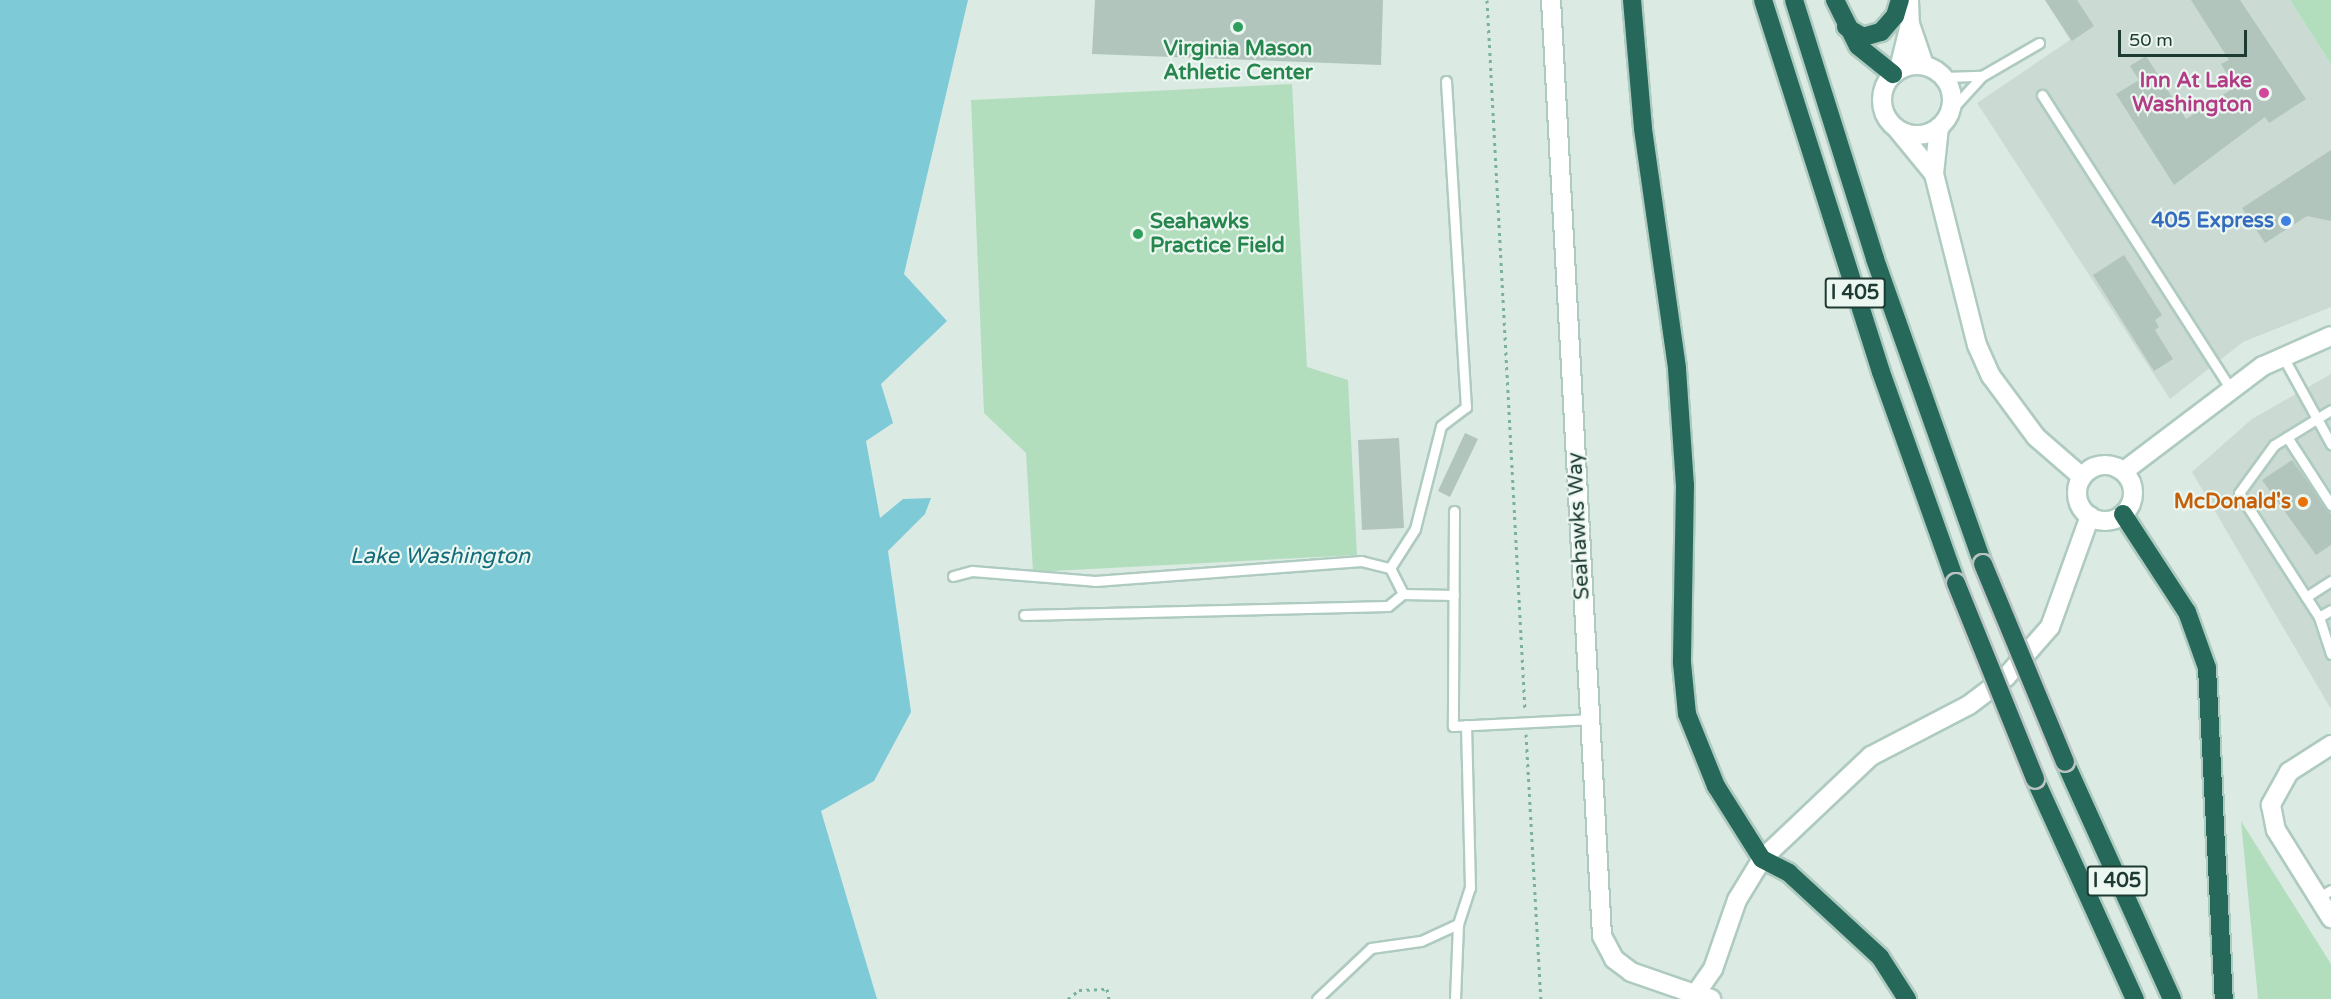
<!DOCTYPE html>
<html>
<head>
<meta charset="utf-8">
<style>
  body { margin:0 }
  #map { position:relative; width:2331px; height:999px; overflow:hidden; background:#dceae4; font-family:"Varela Round",sans-serif }
  div>[style] { position:absolute }
  [style*='--x'] { left:calc(var(--x)*1px); top:calc(var(--y)*1px); width:calc(var(--w)*1px); rotate:calc(var(--a)*1deg) }
  .built>* { inset:0; background:#cbdad3 }
  .green>* { inset:0; background:#b3debd }
  .water>* { inset:0; background:#7ecad6 }
  .building>* { inset:0; background:#b2c5bd }
  .path>* { height:3px; margin-top:-1.5px; transform-origin:0; background:repeating-linear-gradient(90deg,#7ab19e 0 3px,transparent 0 7.5px) }
  .roads { filter:drop-shadow(2px 0 #afcbc0) drop-shadow(-2px 0 #afcbc0) drop-shadow(0 2px #afcbc0) drop-shadow(0 -2px #afcbc0) }
  .service>* { height:9px; margin:-4.5px; padding:0 4.5px; transform-origin:4.5px; border-radius:4.5px; background:#fff }
  .minor>* { height:18px; margin:-9px; padding:0 9px; transform-origin:9px; border-radius:9px; background:#fff }
  .tertiary>* { height:18px; margin:-9px; padding:0 9px; transform-origin:9px; border-radius:9px; background:#fff }
  .tertiary>.ring { margin:-9px; padding:0; box-sizing:content-box; background:none; border:18px solid #fff; border-radius:50% }
  .secondary>* { height:18px; margin:-9px; padding:0 9px; transform-origin:9px; border-radius:9px; background:#fff }
  .secondary>.ring { margin:-9px; padding:0; box-sizing:content-box; background:none; border:18px solid #fff; border-radius:50% }
  .motorway>* { height:18px; margin:-9px; padding:0 9px; transform-origin:9px; border-radius:9px; background:#26695a }
  .bridges { filter:drop-shadow(2px 0 #bbc4c2) drop-shadow(-2px 0 #bbc4c2) drop-shadow(0 2px #bbc4c2) drop-shadow(0 -2px #bbc4c2) }
  .motorway-bridge>* { height:18px; margin:-9px; padding:0 9px; transform-origin:9px; border-radius:9px; background:#26695a }
  .dots>* { width:16px; height:16px; translate:-50% -50%; box-sizing:border-box; border:3px solid #edf7f2; border-radius:50% }
  span { translate:-50% -50%; white-space:nowrap; text-align:center; line-height:1.15; -webkit-text-stroke:4.5px #edf7f2; paint-order:stroke }
  .shield-label span { padding:2px 4px; background:#edf7f2; border:2px solid; border-radius:4px; -webkit-text-stroke-width:0 }
  .shield-label { font-size:20px; color:#1d3b32; font-weight:700 }
  .leisure-label { font-size:21px; color:#27864d; font-weight:700 }
  .left { translate:0 -50%; text-align:left }
  .hotel-label { font-size:21px; color:#b23c85; font-weight:700 }
  .right { translate:-100% -50%; text-align:right }
  .shop-label { font-size:21px; color:#366cbe; font-weight:700 }
  .food-label { font-size:21px; color:#c56008; font-weight:700 }
  .street-label { font-size:21px; color:#1d3b32 }
  .water-label { font-size:22px; color:#136c7b; font-style:italic }
  .scale { position:absolute; left:2118px; top:30px; width:129px; height:27px; box-sizing:border-box; border:3px solid #1d3b32; border-top:0; padding-left:8px; font-size:18px; line-height:21px; white-space:nowrap; color:#1d3b32; -webkit-text-stroke:4px #edf7f2; paint-order:stroke }
</style>
</head>
<body>
<div id="map">
  <div class="built">
    <div style="clip-path:polygon(2045px 0,2290px 0,2331px 64px,2331px 307px,2243px 342px,2170px 399px,1977px 103px,2070px 40px)"></div>
    <div style="clip-path:polygon(2331px 374px,2331px 709px,2192px 472px,2252px 419px)"></div>
  </div>
  <div class="green">
    <div style="clip-path:polygon(2290px 0,2331px 0,2331px 64px)"></div>
    <div style="clip-path:polygon(1292px 84px,1307px 367px,1348px 380px,1357px 555px,1033px 572px,1026px 453px,984px 413px,971px 100px)"></div>
    <div style="clip-path:polygon(2241px 821px,2331px 964px,2331px 999px,2258px 999px)"></div>
  </div>
  <div class="water">
    <div style="clip-path:polygon(0 0,968px 0,904px 274px,947px 321px,881px 384px,893px 423px,866px 441px,880px 518px,903px 499px,931px 498px,925px 514px,888px 551px,911px 712px,874px 781px,821px 811px,877px 999px,0 999px)"></div>
  </div>
  <div class="building">
    <div style="clip-path:polygon(1095px 0,1383px 0,1381px 65px,1092px 54px)"></div>
    <div style="clip-path:polygon(2045px 0,2077px 0,2094px 26px,2072px 41px)"></div>
    <div style="clip-path:polygon(2191px 0,2240px 0,2306px 99px,2269px 123px,2265px 117px,2174px 185px,2116px 94px,2139px 80px,2130px 66px,2146px 56px,2186px 119px,2235px 87px,2221px 64px,2229px 60px)"></div>
    <div style="clip-path:polygon(2331px 150px,2331px 221px,2307px 216px,2265px 243px,2242px 208px)"></div>
    <div style="clip-path:polygon(2124px 255px,2162px 315px,2155px 320px,2159px 327px,2155px 330px,2173px 359px,2154px 371px,2093px 275px)"></div>
    <div style="clip-path:polygon(1465px 433px,1478px 439px,1450px 497px,1438px 491px)"></div>
    <div style="clip-path:polygon(1399px 438px,1404px 528px,1362px 530px,1358px 440px)"></div>
    <div style="clip-path:polygon(2292px 460px,2331px 514px,2331px 545px,2316px 555px,2262px 480px)"></div>
  </div>
  <div class="path">
    <div style="--x:1487;--y:0;--w:711;--a:86.94"></div>
    <div style="--x:1526;--y:734;--w:265;--a:86.8"></div>
    <div style="--x:1068;--y:999;--w:14;--a:-39"></div>
    <div style="--x:1079;--y:990;--w:28;--a:-2"></div>
    <div style="--x:1107;--y:989;--w:10;--a:79"></div>
  </div>
  <div class="roads">
    <div class="service">
      <div style="--x:1944;--y:77;--w:38;--a:-2"></div>
      <div style="--x:1982;--y:76;--w:66;--a:-30.1"></div>
      <div style="--x:1446;--y:81;--w:327;--a:86.5"></div>
      <div style="--x:1466;--y:407;--w:31;--a:143"></div>
      <div style="--x:1441;--y:426;--w:106;--a:104.2"></div>
      <div style="--x:1415;--y:529;--w:46;--a:122.7"></div>
      <div style="--x:1390;--y:568;--w:29;--a:63"></div>
      <div style="--x:1403;--y:594;--w:51;--a:1.1"></div>
      <div style="--x:2042;--y:95;--w:350;--a:57.3"></div>
      <div style="--x:1951;--y:110;--w:46;--a:-47.6"></div>
      <div style="--x:2282;--y:355;--w:102;--a:61.2"></div>
      <div style="--x:2331;--y:410;--w:67;--a:148.4"></div>
      <div style="--x:2274;--y:445;--w:59;--a:126.1"></div>
      <div style="--x:2239;--y:493;--w:148;--a:57.2"></div>
      <div style="--x:2319;--y:617;--w:39;--a:72"></div>
      <div style="--x:2287;--y:437;--w:81;--a:57.1"></div>
      <div style="--x:1454;--y:511;--w:215;--a:90.3"></div>
      <div style="--x:1453;--y:726;--w:136;--a:-2.9"></div>
      <div style="--x:953;--y:576;--w:20;--a:-15"></div>
      <div style="--x:972;--y:571;--w:123;--a:4.6"></div>
      <div style="--x:1095;--y:581;--w:267;--a:-4.3"></div>
      <div style="--x:1361;--y:561;--w:30;--a:14"></div>
      <div style="--x:2306;--y:597;--w:30;--a:-33"></div>
      <div style="--x:1024;--y:615;--w:364;--a:-1.4"></div>
      <div style="--x:1388;--y:606;--w:19;--a:-39"></div>
      <div style="--x:2319;--y:617;--w:14;--a:-30"></div>
      <div style="--x:2318;--y:898;--w:15;--a:-32"></div>
      <div style="--x:1317;--y:999;--w:74;--a:-43.4"></div>
      <div style="--x:1371;--y:948;--w:50;--a:-8"></div>
      <div style="--x:1421;--y:941;--w:41;--a:-24.7"></div>
      <div style="--x:1458;--y:924;--w:38;--a:-72"></div>
      <div style="--x:1470;--y:888;--w:163;--a:-91.4"></div>
      <div style="--x:1455;--y:999;--w:75;--a:-87.7"></div>
    </div>
    <div class="minor">
      <div style="--x:2331;--y:745;--w:50;--a:147.3"></div>
      <div style="--x:2289;--y:772;--w:38;--a:119"></div>
      <div style="--x:2271;--y:805;--w:25;--a:79"></div>
      <div style="--x:2276;--y:830;--w:104;--a:58"></div>
      <div style="--x:1695;--y:994;--w:17;--a:17"></div>
    </div>
    <div class="tertiary">
      <div style="--x:1551;--y:0;--w:937;--a:86.88"></div>
      <div style="--x:1602;--y:936;--w:26;--a:62"></div>
      <div style="--x:1614;--y:959;--w:21;--a:37"></div>
      <div style="--x:1631;--y:972;--w:68;--a:19"></div>
      <div class="ring" style="left:2077px;top:465px;width:38px;height:38px"></div>
      <div style="--x:2124;--y:471;--w:174;--a:-37.1"></div>
      <div style="--x:2263;--y:366;--w:74;--a:-23.8"></div>
      <div style="--x:1692;--y:999;--w:37;--a:-55"></div>
      <div style="--x:1713;--y:969;--w:73;--a:-70.8"></div>
      <div style="--x:1737;--y:900;--w:48;--a:-58.6"></div>
      <div style="--x:1762;--y:859;--w:150;--a:-43.4"></div>
      <div style="--x:1871;--y:756;--w:110;--a:-27.5"></div>
      <div style="--x:1969;--y:705;--w:46;--a:-37.1"></div>
      <div style="--x:2006;--y:677;--w:67;--a:-48.7"></div>
      <div style="--x:2050;--y:627;--w:118;--a:-70.2"></div>
    </div>
    <div class="secondary">
      <div style="--x:1909;--y:0;--w:24;--a:88"></div>
      <div style="--x:1910;--y:24;--w:43;--a:71.1"></div>
      <div class="ring" style="left:1882px;top:65px;width:52px;height:52px"></div>
      <div style="--x:1899;--y:69;--w:46;--a:-76.3"></div>
      <div style="--x:1898;--y:130;--w:57;--a:50.7"></div>
      <div style="--x:1934;--y:174;--w:176;--a:75.9"></div>
      <div style="--x:1977;--y:345;--w:34;--a:66"></div>
      <div style="--x:1991;--y:376;--w:76;--a:53.6"></div>
      <div style="--x:2036;--y:437;--w:61;--a:41"></div>
      <div style="--x:1934;--y:174;--w:47;--a:-83.9"></div>
    </div>
    <div class="motorway">
      <div style="--x:1632;--y:0;--w:129;--a:85.1"></div>
      <div style="--x:1643;--y:129;--w:242;--a:81.9"></div>
      <div style="--x:1677;--y:369;--w:116;--a:86.1"></div>
      <div style="--x:1685;--y:485;--w:178;--a:91"></div>
      <div style="--x:1682;--y:663;--w:51;--a:84.4"></div>
      <div style="--x:1687;--y:714;--w:78;--a:68.1"></div>
      <div style="--x:1716;--y:786;--w:86;--a:57.8"></div>
      <div style="--x:1762;--y:859;--w:30;--a:27"></div>
      <div style="--x:1789;--y:873;--w:124;--a:42.7"></div>
      <div style="--x:1880;--y:957;--w:50;--a:57.3"></div>
      <div style="--x:1763;--y:0;--w:390;--a:72.4"></div>
      <div style="--x:1881;--y:372;--w:224;--a:70.4"></div>
      <div style="--x:1794;--y:0;--w:271;--a:72.6"></div>
      <div style="--x:1875;--y:259;--w:324;--a:70.5"></div>
      <div style="--x:1835;--y:0;--w:51;--a:63.4"></div>
      <div style="--x:1858;--y:46;--w:45;--a:38.7"></div>
      <div style="--x:1846;--y:27;--w:20;--a:30"></div>
      <div style="--x:1863;--y:37;--w:19;--a:-16"></div>
      <div style="--x:1881;--y:32;--w:21;--a:-49"></div>
      <div style="--x:1895;--y:16;--w:17;--a:-73"></div>
      <div style="--x:2123;--y:514;--w:117;--a:56.9"></div>
      <div style="--x:2187;--y:612;--w:59;--a:70.3"></div>
      <div style="--x:2207;--y:668;--w:331;--a:87.1"></div>
      <div style="--x:2065;--y:762;--w:260;--a:65.7"></div>
      <div style="--x:2035;--y:779;--w:242;--a:65.6"></div>
    </div>
  </div>
  <div class="bridges">
    <div class="motorway-bridge">
      <div style="--x:1983;--y:564;--w:214;--a:67.5"></div>
      <div style="--x:1956;--y:583;--w:211;--a:68"></div>
    </div>
  </div>
  <div class="dots">
    <div style="left:1238px;top:27px;background:#2e9e5b"></div>
    <div style="left:2264px;top:93px;background:#d1479c"></div>
    <div style="left:2286px;top:221px;background:#3f7fe0"></div>
    <div style="left:1138px;top:234px;background:#2e9e5b"></div>
    <div style="left:2303px;top:502px;background:#e8710a"></div>
  </div>
  <div class="shield-label">
    <span style="left:1855px;top:293px">I 405</span>
    <span style="left:2117px;top:881px">I 405</span>
  </div>
  <div class="leisure-label">
    <span style="left:1238px;top:61px">Virginia Mason<br>Athletic Center</span>
    <span class="left" style="left:1150px;top:234px">Seahawks<br>Practice Field</span>
  </div>
  <div class="hotel-label">
    <span class="right" style="left:2252px;top:93px">Inn At Lake<br>Washington</span>
  </div>
  <div class="shop-label">
    <span class="right" style="left:2274px;top:221px">405 Express</span>
  </div>
  <div class="food-label">
    <span class="right" style="left:2291px;top:502px">McDonald's</span>
  </div>
  <div class="street-label">
    <span style="left:1579px;top:526px;rotate:-93deg">Seahawks Way</span>
  </div>
  <div class="water-label">
    <span style="left:440px;top:557px">Lake Washington</span>
  </div>
  <div class="scale">50 m</div>
</div>
</body>
</html>
